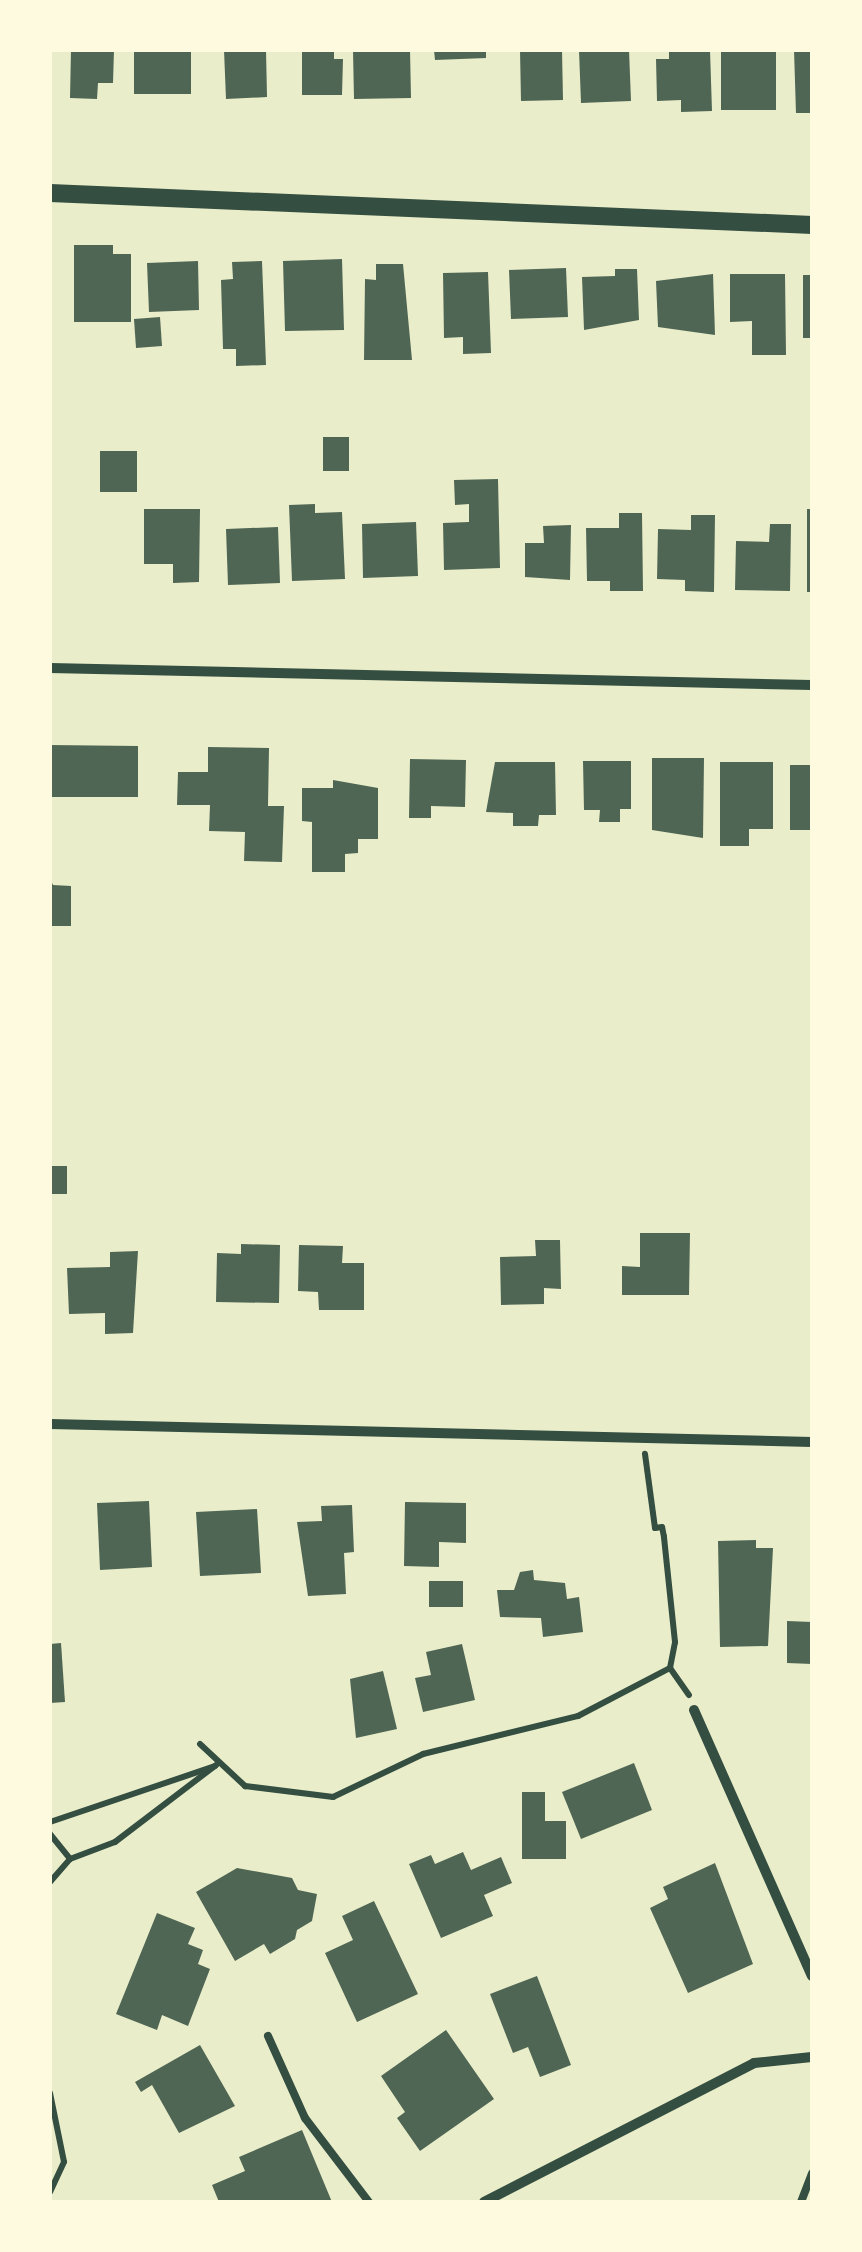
<!DOCTYPE html>
<html>
<head>
<meta charset="utf-8">
<style>
  body { margin:0 }
  #map { position:relative; width:862px; height:2252px; overflow:hidden; background:#e9edc9; font-family:"Libre Baskerville",serif }
  div>[style] { position:absolute }
  [style*='--x'] { left:calc(var(--x)*1px); top:calc(var(--y)*1px); width:calc(var(--w)*1px); rotate:calc(var(--a)*1deg) }
  .building>* { inset:0; background:#4f6655 }
  .path>* { height:6px; margin:-3px; padding:0 3px; transform-origin:3px; border-radius:3px; background:#344e41 }
  .service>* { height:8px; margin:-4px; padding:0 4px; transform-origin:4px; border-radius:4px; background:#344e41 }
  .minor>* { height:10px; margin:-5px; padding:0 5px; transform-origin:5px; border-radius:5px; background:#344e41 }
  .tertiary>* { height:18px; margin:-9px; padding:0 9px; transform-origin:9px; border-radius:9px; background:#344e41 }
  span { translate:-50% -50%; white-space:nowrap; text-align:center; line-height:1.15; -webkit-text-stroke:9px #fefae0; paint-order:stroke }
  .frame { position:absolute; inset:0; border:52px solid #fefae0; pointer-events:none }
</style>
</head>
<body>
<div id="map">
  <div class="building">
    <div style="clip-path:polygon(71px 50px,114px 50px,113px 83px,98px 83px,97px 99px,70px 98px)"></div>
    <div style="clip-path:polygon(134px 50px,191px 50px,191px 94px,134px 94px)"></div>
    <div style="clip-path:polygon(224px 50px,266px 50px,267px 97px,226px 99px)"></div>
    <div style="clip-path:polygon(302px 50px,334px 50px,334px 59px,343px 59px,342px 95px,302px 95px)"></div>
    <div style="clip-path:polygon(353px 50px,410px 50px,411px 98px,354px 99px)"></div>
    <div style="clip-path:polygon(434px 50px,486px 50px,486px 58px,435px 60px)"></div>
    <div style="clip-path:polygon(520px 50px,562px 50px,563px 100px,521px 101px)"></div>
    <div style="clip-path:polygon(579px 50px,629px 50px,631px 101px,581px 103px)"></div>
    <div style="clip-path:polygon(669px 50px,710px 50px,712px 111px,681px 112px,681px 100px,657px 101px,656px 59px,669px 59px)"></div>
    <div style="clip-path:polygon(721px 50px,776px 50px,776px 110px,721px 110px)"></div>
    <div style="clip-path:polygon(794px 50px,812px 50px,812px 113px,796px 113px)"></div>
    <div style="clip-path:polygon(74px 245px,113px 245px,113px 254px,131px 254px,131px 322px,74px 322px)"></div>
    <div style="clip-path:polygon(342px 259px,344px 330px,285px 331px,283px 261px)"></div>
    <div style="clip-path:polygon(198px 261px,199px 310px,149px 312px,147px 263px)"></div>
    <div style="clip-path:polygon(262px 261px,266px 365px,236px 366px,236px 349px,223px 349px,221px 280px,233px 279px,232px 262px)"></div>
    <div style="clip-path:polygon(376px 264px,403px 264px,412px 360px,364px 360px,365px 279px,376px 280px)"></div>
    <div style="clip-path:polygon(566px 268px,568px 317px,511px 319px,509px 270px)"></div>
    <div style="clip-path:polygon(615px 269px,637px 269px,639px 320px,584px 330px,582px 277px,615px 276px)"></div>
    <div style="clip-path:polygon(488px 272px,491px 353px,463px 354px,463px 337px,444px 338px,443px 273px)"></div>
    <div style="clip-path:polygon(713px 274px,715px 335px,658px 327px,656px 281px)"></div>
    <div style="clip-path:polygon(730px 274px,785px 274px,786px 355px,752px 355px,752px 321px,730px 322px)"></div>
    <div style="clip-path:polygon(803px 275px,812px 275px,812px 338px,803px 338px)"></div>
    <div style="clip-path:polygon(160px 317px,162px 346px,136px 348px,134px 319px)"></div>
    <div style="clip-path:polygon(323px 437px,349px 437px,349px 471px,323px 471px)"></div>
    <div style="clip-path:polygon(100px 451px,137px 451px,137px 492px,100px 492px)"></div>
    <div style="clip-path:polygon(498px 479px,500px 568px,444px 570px,443px 523px,469px 522px,469px 504px,455px 505px,454px 480px)"></div>
    <div style="clip-path:polygon(315px 504px,315px 513px,342px 512px,345px 579px,292px 581px,289px 505px)"></div>
    <div style="clip-path:polygon(144px 509px,200px 509px,199px 582px,173px 583px,173px 564px,144px 564px)"></div>
    <div style="clip-path:polygon(807px 509px,812px 509px,812px 592px,807px 592px)"></div>
    <div style="clip-path:polygon(619px 513px,642px 513px,643px 591px,610px 591px,610px 581px,587px 581px,586px 528px,619px 528px)"></div>
    <div style="clip-path:polygon(691px 515px,715px 515px,714px 592px,685px 591px,685px 580px,657px 579px,658px 529px,691px 530px)"></div>
    <div style="clip-path:polygon(416px 522px,418px 576px,363px 578px,362px 524px)"></div>
    <div style="clip-path:polygon(770px 524px,791px 524px,790px 591px,735px 590px,736px 541px,769px 542px)"></div>
    <div style="clip-path:polygon(571px 525px,570px 580px,525px 577px,525px 543px,544px 543px,543px 526px)"></div>
    <div style="clip-path:polygon(278px 527px,280px 583px,228px 585px,226px 529px)"></div>
    <div style="clip-path:polygon(50px 745px,138px 746px,138px 797px,50px 797px)"></div>
    <div style="clip-path:polygon(208px 747px,269px 748px,268px 806px,284px 806px,282px 862px,244px 861px,245px 832px,209px 831px,210px 805px,177px 805px,178px 772px,208px 772px)"></div>
    <div style="clip-path:polygon(652px 758px,704px 758px,703px 838px,652px 830px)"></div>
    <div style="clip-path:polygon(410px 759px,466px 760px,465px 807px,431px 806px,431px 818px,409px 818px)"></div>
    <div style="clip-path:polygon(583px 761px,631px 761px,631px 809px,620px 809px,620px 822px,599px 822px,600px 810px,584px 810px)"></div>
    <div style="clip-path:polygon(495px 762px,555px 762px,556px 815px,539px 815px,538px 826px,513px 826px,513px 813px,486px 812px)"></div>
    <div style="clip-path:polygon(720px 762px,773px 762px,773px 829px,749px 829px,749px 846px,720px 846px)"></div>
    <div style="clip-path:polygon(790px 765px,812px 765px,812px 830px,790px 830px)"></div>
    <div style="clip-path:polygon(333px 780px,378px 788px,378px 839px,358px 839px,358px 853px,345px 854px,345px 872px,312px 872px,312px 822px,302px 821px,302px 788px,333px 788px)"></div>
    <div style="clip-path:polygon(50px 878px,53px 885px,71px 886px,71px 926px,50px 926px)"></div>
    <div style="clip-path:polygon(50px 1166px,67px 1166px,67px 1194px,50px 1194px)"></div>
    <div style="clip-path:polygon(640px 1233px,690px 1233px,689px 1295px,622px 1295px,622px 1266px,640px 1267px)"></div>
    <div style="clip-path:polygon(535px 1240px,560px 1240px,561px 1289px,544px 1288px,544px 1304px,501px 1305px,500px 1257px,536px 1256px)"></div>
    <div style="clip-path:polygon(241px 1244px,280px 1245px,279px 1303px,216px 1302px,217px 1253px,241px 1254px)"></div>
    <div style="clip-path:polygon(299px 1245px,343px 1246px,342px 1263px,364px 1263px,364px 1310px,319px 1310px,318px 1292px,298px 1291px)"></div>
    <div style="clip-path:polygon(138px 1251px,133px 1333px,105px 1334px,105px 1313px,69px 1314px,67px 1268px,110px 1267px,110px 1252px)"></div>
    <div style="clip-path:polygon(149px 1501px,152px 1567px,100px 1570px,97px 1503px)"></div>
    <div style="clip-path:polygon(405px 1502px,466px 1503px,466px 1543px,439px 1542px,439px 1567px,404px 1566px)"></div>
    <div style="clip-path:polygon(352px 1505px,354px 1552px,344px 1553px,346px 1594px,308px 1596px,297px 1522px,322px 1521px,321px 1506px)"></div>
    <div style="clip-path:polygon(257px 1509px,261px 1573px,200px 1576px,196px 1512px)"></div>
    <div style="clip-path:polygon(756px 1540px,756px 1548px,773px 1548px,768px 1646px,720px 1647px,718px 1541px)"></div>
    <div style="clip-path:polygon(533px 1570px,534px 1580px,565px 1583px,567px 1599px,579px 1597px,583px 1632px,543px 1637px,541px 1618px,500px 1617px,497px 1590px,514px 1590px,520px 1572px)"></div>
    <div style="clip-path:polygon(429px 1581px,463px 1581px,463px 1607px,429px 1607px)"></div>
    <div style="clip-path:polygon(787px 1621px,812px 1622px,812px 1664px,787px 1663px)"></div>
    <div style="clip-path:polygon(61px 1643px,65px 1702px,50px 1703px,50px 1644px)"></div>
    <div style="clip-path:polygon(462px 1644px,475px 1700px,423px 1712px,415px 1678px,431px 1675px,426px 1652px)"></div>
    <div style="clip-path:polygon(383px 1671px,397px 1729px,356px 1738px,350px 1679px)"></div>
    <div style="clip-path:polygon(634px 1763px,652px 1810px,581px 1839px,562px 1792px)"></div>
    <div style="clip-path:polygon(522px 1792px,545px 1792px,545px 1821px,566px 1821px,566px 1859px,522px 1859px)"></div>
    <div style="clip-path:polygon(463px 1852px,471px 1870px,501px 1857px,512px 1883px,484px 1895px,493px 1916px,441px 1938px,409px 1864px,431px 1855px,435px 1864px)"></div>
    <div style="clip-path:polygon(715px 1863px,753px 1964px,688px 1993px,650px 1908px,668px 1899px,663px 1887px)"></div>
    <div style="clip-path:polygon(237px 1868px,292px 1878px,298px 1890px,317px 1894px,312px 1921px,297px 1930px,295px 1939px,270px 1954px,264px 1944px,235px 1961px,196px 1892px)"></div>
    <div style="clip-path:polygon(374px 1901px,418px 1994px,357px 2022px,325px 1953px,353px 1940px,342px 1916px)"></div>
    <div style="clip-path:polygon(157px 1913px,195px 1928px,188px 1944px,203px 1950px,198px 1964px,210px 1969px,188px 2026px,162px 2015px,157px 2030px,116px 2014px)"></div>
    <div style="clip-path:polygon(537px 1976px,571px 2065px,540px 2077px,528px 2047px,513px 2053px,490px 1994px)"></div>
    <div style="clip-path:polygon(446px 2030px,494px 2099px,420px 2151px,397px 2118px,405px 2112px,381px 2076px)"></div>
    <div style="clip-path:polygon(200px 2045px,235px 2106px,179px 2133px,152px 2085px,141px 2092px,135px 2082px)"></div>
    <div style="clip-path:polygon(302px 2130px,332px 2202px,219px 2202px,212px 2185px,245px 2171px,239px 2157px)"></div>
  </div>
  <div class="path">
    <div style="--x:670;--y:1668;--w:33;--a:55"></div>
    <div style="--x:200;--y:1744;--w:62;--a:43"></div>
    <div style="--x:245;--y:1786;--w:89;--a:7.1"></div>
    <div style="--x:333;--y:1797;--w:100;--a:-25.5"></div>
    <div style="--x:423;--y:1754;--w:160;--a:-13.8"></div>
    <div style="--x:578;--y:1716;--w:104;--a:-27.6"></div>
    <div style="--x:670;--y:1668;--w:26;--a:-79"></div>
    <div style="--x:675;--y:1642;--w:106;--a:-96"></div>
    <div style="--x:664;--y:1537;--w:10;--a:-101"></div>
    <div style="--x:662;--y:1527;--w:7;--a:172"></div>
    <div style="--x:655;--y:1528;--w:75;--a:-97.7"></div>
    <div style="--x:50;--y:1822;--w:174;--a:-18.7"></div>
    <div style="--x:50;--y:1834;--w:32;--a:51"></div>
    <div style="--x:50;--y:1882;--w:30;--a:-49"></div>
    <div style="--x:70;--y:1859;--w:48;--a:-20.7"></div>
    <div style="--x:115;--y:1842;--w:127;--a:-37.3"></div>
    <div style="--x:50;--y:2093;--w:70;--a:78.5"></div>
    <div style="--x:64;--y:2162;--w:33;--a:115"></div>
  </div>
  <div class="service">
    <div style="--x:268;--y:2036;--w:90;--a:65.7"></div>
    <div style="--x:305;--y:2118;--w:106;--a:52.7"></div>
    <div style="--x:801;--y:2202;--w:31;--a:-69"></div>
  </div>
  <div class="minor">
    <div style="--x:50;--y:668;--w:762;--a:1.28"></div>
    <div style="--x:50;--y:1424;--w:762;--a:1.35"></div>
    <div style="--x:694;--y:1710;--w:291;--a:66.1"></div>
    <div style="--x:484;--y:2202;--w:304;--a:-27.2"></div>
    <div style="--x:754;--y:2063;--w:58;--a:-5.9"></div>
  </div>
  <div class="tertiary">
    <div style="--x:50;--y:193;--w:763;--a:2.4"></div>
  </div>
  <div class="frame"></div>
</div>
</body>
</html>
